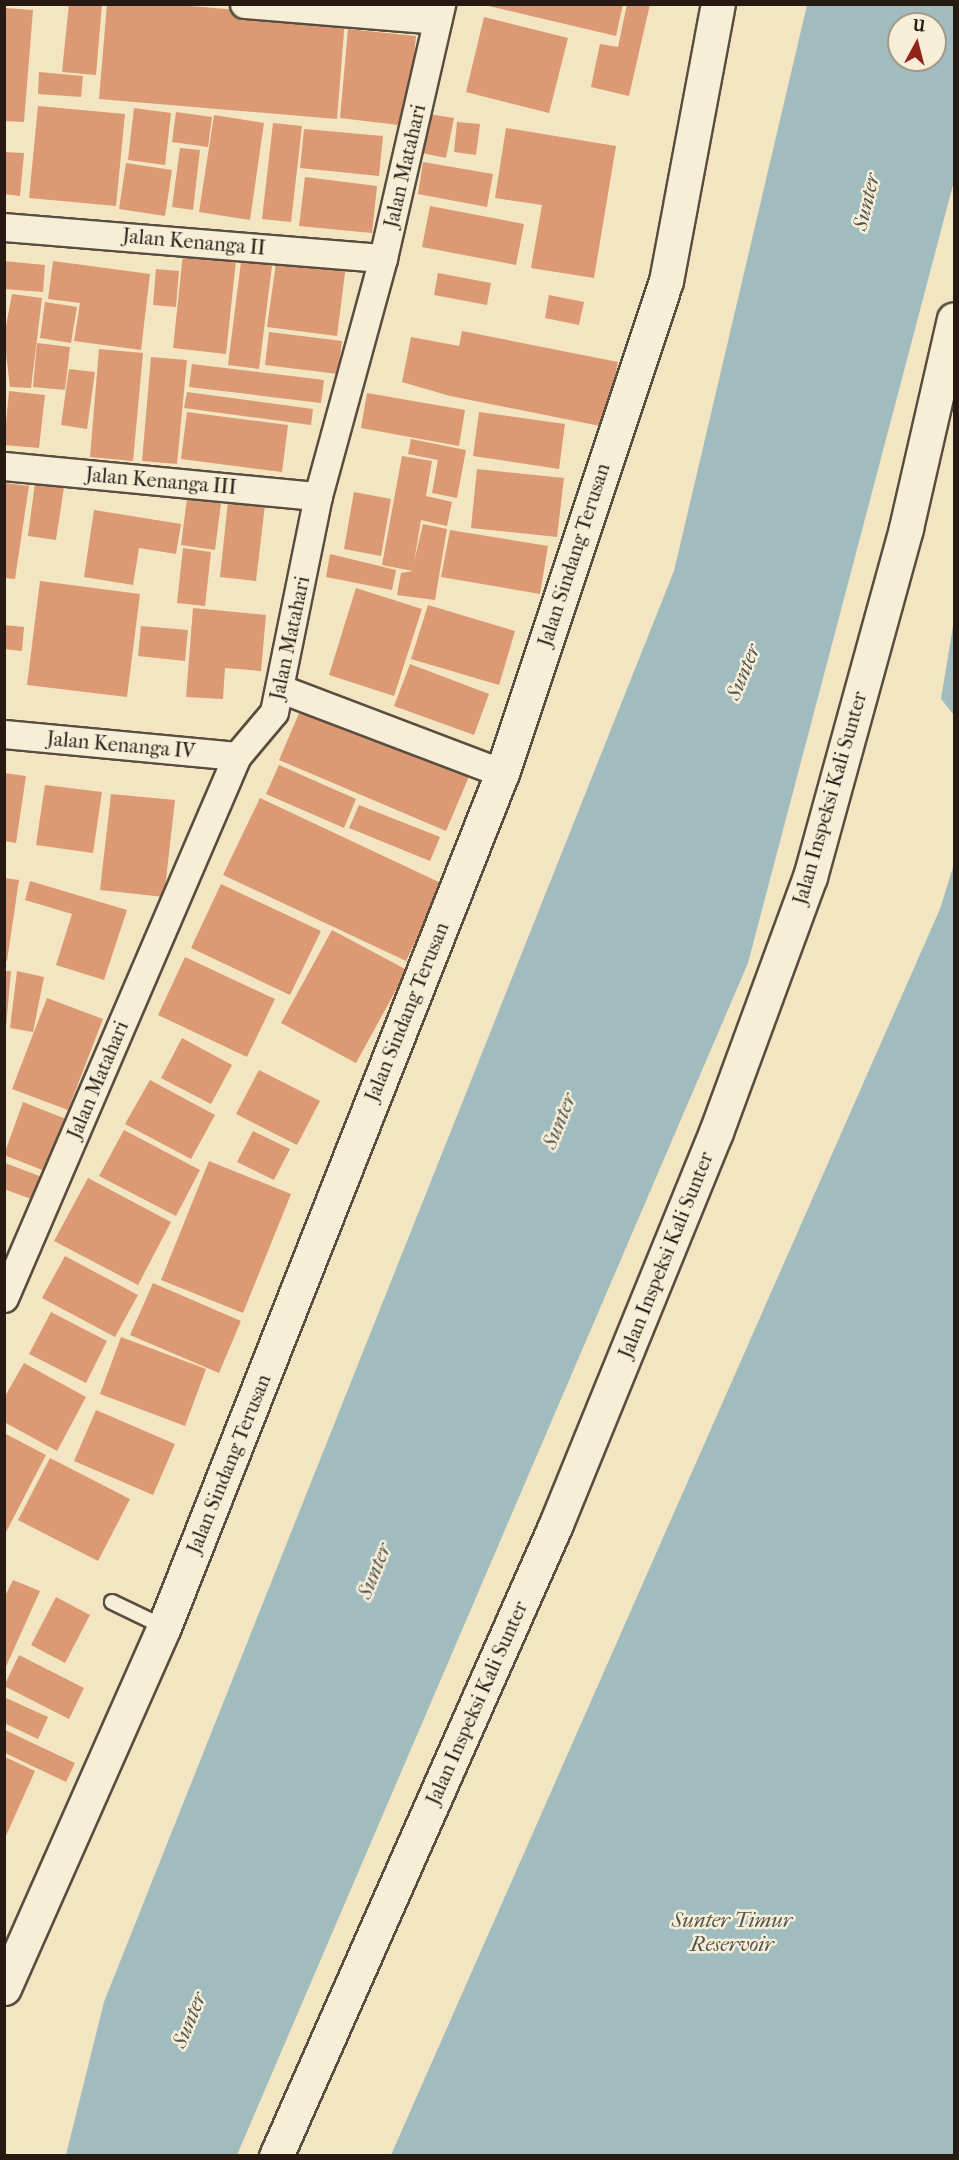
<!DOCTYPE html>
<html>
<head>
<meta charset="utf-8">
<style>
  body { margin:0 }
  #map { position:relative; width:959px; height:2160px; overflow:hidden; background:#f3e5c2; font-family:"IM FELL French Canon",serif }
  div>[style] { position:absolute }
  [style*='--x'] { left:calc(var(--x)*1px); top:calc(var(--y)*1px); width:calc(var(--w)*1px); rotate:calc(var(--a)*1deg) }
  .water>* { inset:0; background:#a0bcbe }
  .building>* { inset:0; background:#db9a73 }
  .roads { filter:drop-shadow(2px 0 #594d3f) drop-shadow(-2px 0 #594d3f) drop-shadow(0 2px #594d3f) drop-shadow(0 -2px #594d3f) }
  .lane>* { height:14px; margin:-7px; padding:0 7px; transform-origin:7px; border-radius:7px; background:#f7eed7 }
  .street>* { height:27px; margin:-13.5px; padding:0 13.5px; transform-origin:13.5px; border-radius:13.5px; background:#f7eed7 }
  .secondary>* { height:33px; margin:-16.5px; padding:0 16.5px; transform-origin:16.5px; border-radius:16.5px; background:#f7eed7 }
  span { translate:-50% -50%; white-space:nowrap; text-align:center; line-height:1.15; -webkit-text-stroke:5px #f7eed7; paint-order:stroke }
  .street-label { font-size:20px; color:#261a13 }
  .water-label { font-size:21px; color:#51534f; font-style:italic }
  .frame { position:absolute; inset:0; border:6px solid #261a13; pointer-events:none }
  .north { position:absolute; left:887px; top:12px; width:60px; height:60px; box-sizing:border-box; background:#f7eed7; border:2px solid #a39989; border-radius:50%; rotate:7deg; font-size:16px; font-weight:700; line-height:24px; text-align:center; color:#261a13 }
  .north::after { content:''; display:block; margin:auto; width:21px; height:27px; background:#8f2418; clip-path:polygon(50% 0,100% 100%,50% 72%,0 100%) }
</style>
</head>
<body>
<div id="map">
  <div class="water">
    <div style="clip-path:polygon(evenodd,807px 5px,954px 5px,954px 181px,748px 963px,237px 2155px,66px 2155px,104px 2002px,674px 571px,807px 5px,899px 24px,935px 24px,935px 60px,899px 60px,899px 24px)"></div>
    <div style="clip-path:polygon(954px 620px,954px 715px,941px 699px)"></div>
    <div style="clip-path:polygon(954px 864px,954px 2155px,391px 2155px,940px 909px)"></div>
  </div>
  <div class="building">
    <div style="clip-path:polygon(69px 4px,102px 4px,96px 75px,62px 72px)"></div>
    <div style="clip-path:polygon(107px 4px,166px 4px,345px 19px,337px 119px,99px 99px)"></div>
    <div style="clip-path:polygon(480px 4px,623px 4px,616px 36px)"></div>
    <div style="clip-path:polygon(627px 4px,650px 4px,629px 96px,591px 87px,600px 44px,618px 47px)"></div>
    <div style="clip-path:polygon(4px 8px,33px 10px,24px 122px,4px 121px)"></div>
    <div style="clip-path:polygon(484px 17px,568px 38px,549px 113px,466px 92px)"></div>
    <div style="clip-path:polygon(348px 29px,416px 36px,407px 126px,340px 118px)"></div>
    <div style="clip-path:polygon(39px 72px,83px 76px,81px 97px,38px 94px)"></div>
    <div style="clip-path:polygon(38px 106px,125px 114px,116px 206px,29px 198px)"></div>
    <div style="clip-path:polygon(134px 108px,171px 113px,165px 165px,128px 160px)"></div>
    <div style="clip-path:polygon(176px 112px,212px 117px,208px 147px,172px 142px)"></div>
    <div style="clip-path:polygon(429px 114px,454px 118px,446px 158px,422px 153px)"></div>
    <div style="clip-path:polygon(214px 115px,264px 123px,250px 220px,199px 212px)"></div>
    <div style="clip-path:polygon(457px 122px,480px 124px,476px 155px,454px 152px)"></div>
    <div style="clip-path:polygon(273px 123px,302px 126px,291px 222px,262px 219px)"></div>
    <div style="clip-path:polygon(506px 128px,616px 146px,594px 278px,531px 268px,542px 205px,495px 198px)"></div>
    <div style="clip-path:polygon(304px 129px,383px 136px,379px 176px,300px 168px)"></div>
    <div style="clip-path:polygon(180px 148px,200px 150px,193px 210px,172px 207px)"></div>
    <div style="clip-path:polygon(4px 152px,24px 153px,20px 196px,4px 194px)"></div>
    <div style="clip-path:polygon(423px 162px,493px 174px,487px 207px,418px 194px)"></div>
    <div style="clip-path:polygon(126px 163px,172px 170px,165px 216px,119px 209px)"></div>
    <div style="clip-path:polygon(305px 177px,377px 186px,372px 233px,299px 226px)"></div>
    <div style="clip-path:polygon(430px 206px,524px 224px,516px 265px,422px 247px)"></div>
    <div style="clip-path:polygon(183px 254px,236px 260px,226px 354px,173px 348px)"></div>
    <div style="clip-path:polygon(242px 254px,273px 258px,259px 369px,228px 365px)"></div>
    <div style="clip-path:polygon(277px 256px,346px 265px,337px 336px,267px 327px)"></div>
    <div style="clip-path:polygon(4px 261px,45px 265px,43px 292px,4px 289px)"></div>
    <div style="clip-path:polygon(53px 261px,150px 274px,141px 350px,74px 341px,80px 303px,48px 299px)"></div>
    <div style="clip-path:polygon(156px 269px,179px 271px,176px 307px,153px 305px)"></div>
    <div style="clip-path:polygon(438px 273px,491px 283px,487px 305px,434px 295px)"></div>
    <div style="clip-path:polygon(12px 294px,42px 298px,31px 388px,10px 387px,4px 337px)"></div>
    <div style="clip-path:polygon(549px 295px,584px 302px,579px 325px,545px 318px)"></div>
    <div style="clip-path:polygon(45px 302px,77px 307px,71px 343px,40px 338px)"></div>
    <div style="clip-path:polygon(462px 331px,618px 362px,605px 427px,450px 396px,402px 382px,411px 337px,459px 346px)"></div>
    <div style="clip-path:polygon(269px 332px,342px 341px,338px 374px,265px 365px)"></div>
    <div style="clip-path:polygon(37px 343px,70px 347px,65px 390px,33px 387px)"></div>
    <div style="clip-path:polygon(99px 349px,143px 353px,133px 461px,90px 457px)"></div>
    <div style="clip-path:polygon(151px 357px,187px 360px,177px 464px,142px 461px)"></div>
    <div style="clip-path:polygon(192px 364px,324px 380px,321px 403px,189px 387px)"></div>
    <div style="clip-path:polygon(69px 369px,95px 372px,87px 429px,61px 425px)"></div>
    <div style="clip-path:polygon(9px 391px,45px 395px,39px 448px,4px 445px)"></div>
    <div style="clip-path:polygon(187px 392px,313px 409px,311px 425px,184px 408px)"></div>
    <div style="clip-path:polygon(367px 393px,465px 410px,459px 446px,361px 428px)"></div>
    <div style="clip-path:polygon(187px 412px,288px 425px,282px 472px,181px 459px)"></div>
    <div style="clip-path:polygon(479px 412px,565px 424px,559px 469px,473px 456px)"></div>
    <div style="clip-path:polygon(411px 439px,466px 450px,457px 498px,432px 493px,438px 460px,408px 454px)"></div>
    <div style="clip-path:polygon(402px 456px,432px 461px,426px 496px,452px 502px,447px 526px,421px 520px,414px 562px,423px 524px,447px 529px,435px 600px,397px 595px,401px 573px,413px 571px,382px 565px)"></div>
    <div style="clip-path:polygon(477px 469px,564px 478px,557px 537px,471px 528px)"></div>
    <div style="clip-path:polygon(4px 483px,29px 486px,15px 579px,4px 578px)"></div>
    <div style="clip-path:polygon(35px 483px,64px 487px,56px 540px,28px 536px)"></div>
    <div style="clip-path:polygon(188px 491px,222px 496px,215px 550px,181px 545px)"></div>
    <div style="clip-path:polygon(354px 492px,391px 499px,381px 556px,344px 549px)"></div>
    <div style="clip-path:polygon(228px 501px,265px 505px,256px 581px,220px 577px)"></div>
    <div style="clip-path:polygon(94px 510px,181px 524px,176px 554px,139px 548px,133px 585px,84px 577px)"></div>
    <div style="clip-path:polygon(450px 530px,548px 546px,540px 594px,441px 577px)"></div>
    <div style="clip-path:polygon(183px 548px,211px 552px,205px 606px,177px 603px)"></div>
    <div style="clip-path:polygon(330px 554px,396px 570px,392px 590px,326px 577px)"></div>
    <div style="clip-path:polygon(40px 581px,140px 594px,127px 697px,27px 685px)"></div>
    <div style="clip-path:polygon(356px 588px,422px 609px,394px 696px,329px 675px)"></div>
    <div style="clip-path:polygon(428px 605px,515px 631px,499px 685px,411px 659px)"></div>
    <div style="clip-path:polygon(193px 608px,266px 615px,261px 671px,225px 668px,223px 699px,186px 697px)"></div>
    <div style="clip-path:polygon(4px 625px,24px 627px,22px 651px,4px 649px)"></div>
    <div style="clip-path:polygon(141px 626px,188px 630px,185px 661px,138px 656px)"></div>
    <div style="clip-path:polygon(410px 664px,489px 694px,474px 735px,394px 706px)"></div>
    <div style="clip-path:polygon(303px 704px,470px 774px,446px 831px,279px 760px)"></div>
    <div style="clip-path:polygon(279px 765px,356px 799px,344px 828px,266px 794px)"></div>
    <div style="clip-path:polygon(4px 773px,26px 776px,16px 843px,4px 841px)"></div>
    <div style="clip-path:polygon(45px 785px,102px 792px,93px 853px,36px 845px)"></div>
    <div style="clip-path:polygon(111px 794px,175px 800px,164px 897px,100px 890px)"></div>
    <div style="clip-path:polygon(260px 798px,443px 884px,406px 961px,223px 875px)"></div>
    <div style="clip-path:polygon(359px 805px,440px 837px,430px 861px,349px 828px)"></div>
    <div style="clip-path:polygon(4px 878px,19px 880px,7px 961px,4px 960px)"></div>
    <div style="clip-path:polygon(30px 881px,127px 910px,104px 980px,56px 965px,72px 914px,25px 900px)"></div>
    <div style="clip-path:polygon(221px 884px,321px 931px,290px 995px,191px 948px)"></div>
    <div style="clip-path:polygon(332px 930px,407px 970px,356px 1063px,281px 1023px)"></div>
    <div style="clip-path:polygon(185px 957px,275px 999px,247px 1057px,158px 1015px)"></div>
    <div style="clip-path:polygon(4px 971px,11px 971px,6px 1027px,4px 1027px)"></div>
    <div style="clip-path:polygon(17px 971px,44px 977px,33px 1032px,10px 1028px)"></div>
    <div style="clip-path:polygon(47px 998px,103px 1019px,68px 1110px,12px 1089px)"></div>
    <div style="clip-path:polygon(182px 1038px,232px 1065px,211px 1104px,161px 1078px)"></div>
    <div style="clip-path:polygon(259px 1070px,320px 1101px,297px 1145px,236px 1114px)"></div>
    <div style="clip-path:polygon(150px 1080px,215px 1115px,191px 1159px,125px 1124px)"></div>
    <div style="clip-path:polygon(23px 1102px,76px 1123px,55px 1175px,4px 1155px)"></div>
    <div style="clip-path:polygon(124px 1130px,200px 1170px,176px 1216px,99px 1176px)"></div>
    <div style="clip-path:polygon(253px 1131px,290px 1149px,274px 1180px,237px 1162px)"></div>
    <div style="clip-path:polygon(209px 1161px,291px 1194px,243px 1313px,161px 1280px)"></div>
    <div style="clip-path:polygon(5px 1163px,50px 1180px,42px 1203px,4px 1189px)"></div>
    <div style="clip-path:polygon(88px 1178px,171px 1222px,138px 1285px,54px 1241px)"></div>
    <div style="clip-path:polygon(65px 1256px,138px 1295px,115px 1337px,42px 1298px)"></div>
    <div style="clip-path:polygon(153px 1283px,241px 1321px,219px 1373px,130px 1335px)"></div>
    <div style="clip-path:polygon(51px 1312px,107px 1341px,86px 1383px,29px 1354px)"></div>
    <div style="clip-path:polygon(121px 1337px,206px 1369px,185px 1426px,100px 1394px)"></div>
    <div style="clip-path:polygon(24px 1363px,86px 1397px,57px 1451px,4px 1422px,4px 1398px)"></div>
    <div style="clip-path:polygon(96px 1410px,175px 1444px,153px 1495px,74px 1461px)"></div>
    <div style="clip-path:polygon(4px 1433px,46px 1455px,4px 1536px)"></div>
    <div style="clip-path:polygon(50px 1458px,130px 1499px,98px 1561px,18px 1520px)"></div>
    <div style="clip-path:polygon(13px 1580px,40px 1591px,4px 1671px,4px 1598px)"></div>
    <div style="clip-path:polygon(56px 1597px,90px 1615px,65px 1663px,31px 1645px)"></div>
    <div style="clip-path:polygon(19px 1655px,84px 1688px,69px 1719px,4px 1686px)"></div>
    <div style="clip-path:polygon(4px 1697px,48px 1717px,38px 1739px,4px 1723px)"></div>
    <div style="clip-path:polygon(5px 1730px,75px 1763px,66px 1782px,5px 1753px)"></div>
    <div style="clip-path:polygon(5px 1757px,35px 1771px,5px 1838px)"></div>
  </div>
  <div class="roads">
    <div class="lane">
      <div style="--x:112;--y:1602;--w:58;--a:25.7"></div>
    </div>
    <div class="street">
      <div style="--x:244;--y:4;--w:194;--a:4.7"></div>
      <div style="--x:4;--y:227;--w:380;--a:4.7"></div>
      <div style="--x:4;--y:466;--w:315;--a:5.5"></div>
      <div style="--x:281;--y:689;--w:236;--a:20.8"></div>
      <div style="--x:4;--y:734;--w:234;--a:5.4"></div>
      <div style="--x:4;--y:1298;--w:590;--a:-66.74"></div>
      <div style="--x:237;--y:756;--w:57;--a:-49.9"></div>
      <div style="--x:274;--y:712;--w:220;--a:-78.5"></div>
      <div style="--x:318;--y:496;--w:247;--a:-74.7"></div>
      <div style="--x:383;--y:258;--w:261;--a:-77.1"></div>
    </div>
    <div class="secondary">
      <div style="--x:4;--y:1988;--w:395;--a:-66.1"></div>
      <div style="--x:164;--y:1627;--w:918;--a:-68.41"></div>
      <div style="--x:502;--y:773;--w:519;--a:-71.57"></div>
      <div style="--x:666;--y:281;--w:282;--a:-79.4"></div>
      <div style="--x:276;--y:2156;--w:691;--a:-66.1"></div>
      <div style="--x:556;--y:1524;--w:423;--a:-67.8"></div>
      <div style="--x:716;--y:1132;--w:272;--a:-69.8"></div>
      <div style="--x:810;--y:877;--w:362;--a:-74.6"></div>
      <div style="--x:906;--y:528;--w:214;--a:-77.1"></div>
    </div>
  </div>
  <div class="street-label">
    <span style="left:405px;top:166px;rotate:-77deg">Jalan Matahari</span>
    <span style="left:194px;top:242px;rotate:5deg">Jalan Kenanga II</span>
    <span style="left:161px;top:481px;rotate:5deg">Jalan Kenanga III</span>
    <span style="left:574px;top:555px;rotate:-72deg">Jalan Sindang Terusan</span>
    <span style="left:290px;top:638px;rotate:-78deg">Jalan Matahari</span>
    <span style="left:121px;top:745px;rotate:5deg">Jalan Kenanga IV</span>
    <span style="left:830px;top:798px;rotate:-74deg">Jalan Inspeksi Kali Sunter</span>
    <span style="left:407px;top:1012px;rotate:-68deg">Jalan Sindang Terusan</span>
    <span style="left:98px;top:1080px;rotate:-67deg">Jalan Matahari</span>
    <span style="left:666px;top:1255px;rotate:-68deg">Jalan Inspeksi Kali Sunter</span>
    <span style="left:229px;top:1464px;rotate:-68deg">Jalan Sindang Terusan</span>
    <span style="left:477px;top:1703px;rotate:-66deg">Jalan Inspeksi Kali Sunter</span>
  </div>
  <div class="water-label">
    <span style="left:866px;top:202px;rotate:-77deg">Sunter</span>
    <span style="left:743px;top:672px;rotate:-68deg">Sunter</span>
    <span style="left:559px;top:1121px;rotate:-68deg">Sunter</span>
    <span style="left:374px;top:1571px;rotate:-68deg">Sunter</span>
    <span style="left:732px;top:1932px">Sunter Timur<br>Reservoir</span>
    <span style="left:189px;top:2020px;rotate:-68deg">Sunter</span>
  </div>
  <div class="frame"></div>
  <div class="north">U</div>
</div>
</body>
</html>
